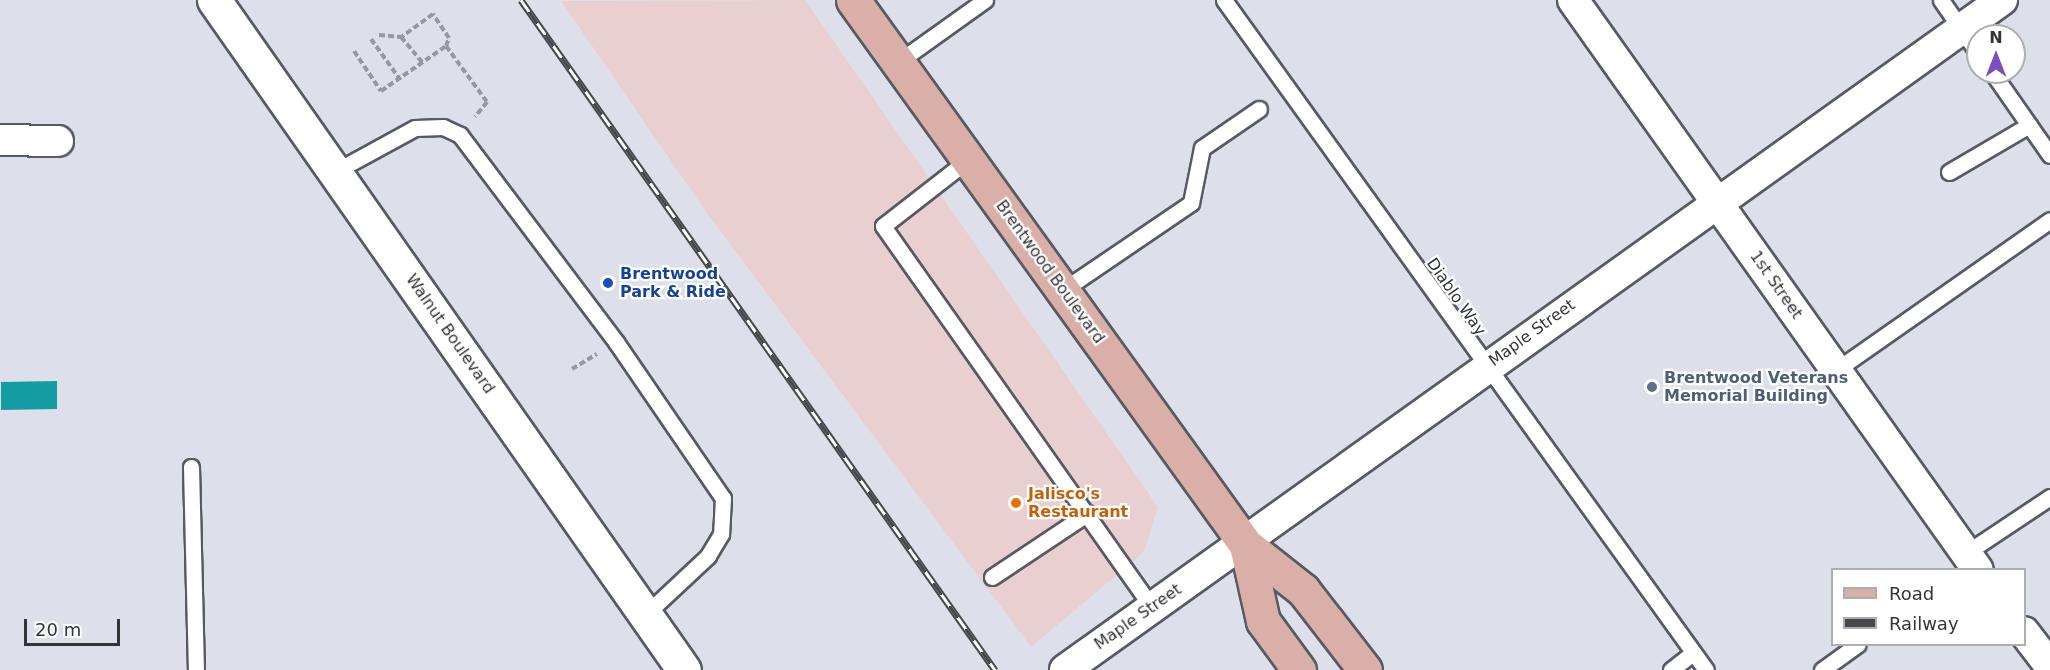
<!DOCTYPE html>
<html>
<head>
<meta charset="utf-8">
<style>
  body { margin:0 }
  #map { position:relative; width:2050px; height:670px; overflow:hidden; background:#dde0eb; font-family:"DejaVu Sans",sans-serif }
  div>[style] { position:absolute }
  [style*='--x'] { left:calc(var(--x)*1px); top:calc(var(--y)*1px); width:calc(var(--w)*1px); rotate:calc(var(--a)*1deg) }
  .commercial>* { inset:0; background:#eacfd1 }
  .water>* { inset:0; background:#139ca1 }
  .path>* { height:4px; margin-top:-2px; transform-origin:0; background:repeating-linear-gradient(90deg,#9598a0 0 6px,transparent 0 9px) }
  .roads { filter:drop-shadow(2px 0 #575a63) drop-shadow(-2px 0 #575a63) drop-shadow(0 2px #575a63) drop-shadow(0 -2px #575a63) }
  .service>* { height:15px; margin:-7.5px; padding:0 7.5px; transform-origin:7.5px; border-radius:7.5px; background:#fff }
  .minor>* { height:30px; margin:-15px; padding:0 15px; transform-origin:15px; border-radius:15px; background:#fff }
  .tertiary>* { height:33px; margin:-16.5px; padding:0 16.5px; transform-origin:16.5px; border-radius:16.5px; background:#fff }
  .primary>* { height:33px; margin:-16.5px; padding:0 16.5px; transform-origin:16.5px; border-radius:16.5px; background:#d9afa7 }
  .rail>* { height:7px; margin-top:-3.5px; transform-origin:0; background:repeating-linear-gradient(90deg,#fff 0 14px,#46484d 0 28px); box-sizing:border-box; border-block:2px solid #46484d }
  .dots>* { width:16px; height:16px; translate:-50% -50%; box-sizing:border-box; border:3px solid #fff; border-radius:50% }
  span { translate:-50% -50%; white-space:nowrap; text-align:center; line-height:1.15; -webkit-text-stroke:4.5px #fff; paint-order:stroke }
  .street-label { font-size:16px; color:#323438 }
  .transit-label { font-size:16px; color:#164399; font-weight:700 }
  .left { translate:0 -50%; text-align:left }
  .service-label { font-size:16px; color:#4e5e75; font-weight:700 }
  .food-label { font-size:16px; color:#c56008; font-weight:700 }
  .legend { position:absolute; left:1831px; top:568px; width:195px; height:78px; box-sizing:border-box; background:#fff; border:2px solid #adaeaf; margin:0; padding:8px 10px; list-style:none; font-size:18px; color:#323438 }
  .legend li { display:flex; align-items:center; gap:12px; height:30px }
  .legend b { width:30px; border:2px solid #adaeaf }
  .north { position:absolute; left:1966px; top:24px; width:60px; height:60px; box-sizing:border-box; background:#fff; border:2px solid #adaeaf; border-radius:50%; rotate:0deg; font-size:16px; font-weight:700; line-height:24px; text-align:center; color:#323438 }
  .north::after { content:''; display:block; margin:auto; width:21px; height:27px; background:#804ac1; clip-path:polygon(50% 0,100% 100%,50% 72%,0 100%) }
  .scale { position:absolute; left:24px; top:619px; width:96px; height:27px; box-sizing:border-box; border:3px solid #323438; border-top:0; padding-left:8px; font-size:18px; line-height:21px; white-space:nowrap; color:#323438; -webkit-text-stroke:4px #fff; paint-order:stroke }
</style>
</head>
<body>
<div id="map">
  <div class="commercial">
    <div style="clip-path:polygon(805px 0,1158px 507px,1144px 552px,1031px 647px,706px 212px,561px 1px)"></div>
  </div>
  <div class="water">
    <div style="clip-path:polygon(57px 381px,57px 409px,1px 410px,1px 382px)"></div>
  </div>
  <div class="path">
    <div style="--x:379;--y:35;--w:22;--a:5"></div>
    <div style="--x:401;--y:37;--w:33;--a:50"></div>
    <div style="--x:371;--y:39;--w:48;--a:54.3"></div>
    <div style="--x:446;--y:46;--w:69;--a:53.8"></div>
    <div style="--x:487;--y:102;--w:19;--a:129"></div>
    <div style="--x:354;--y:51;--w:48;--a:56"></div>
    <div style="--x:381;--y:91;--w:79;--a:-34.7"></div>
    <div style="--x:446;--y:46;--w:9;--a:-69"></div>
    <div style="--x:449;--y:38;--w:29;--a:-124"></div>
    <div style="--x:433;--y:14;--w:39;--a:144"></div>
    <div style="--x:572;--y:369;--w:29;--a:-31"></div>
  </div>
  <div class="roads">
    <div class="service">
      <div style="--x:1224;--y:0;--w:825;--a:54.27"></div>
      <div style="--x:1941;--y:0;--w:65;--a:55.1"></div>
      <div style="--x:898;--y:62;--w:107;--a:-35.5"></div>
      <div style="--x:1992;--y:72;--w:101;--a:55.1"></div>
      <div style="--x:969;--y:159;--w:109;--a:142.1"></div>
      <div style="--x:883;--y:226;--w:465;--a:54.8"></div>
      <div style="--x:336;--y:171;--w:90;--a:-28.6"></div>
      <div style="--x:415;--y:128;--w:28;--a:-2"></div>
      <div style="--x:443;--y:127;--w:19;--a:25"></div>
      <div style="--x:460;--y:135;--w:259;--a:53"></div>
      <div style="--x:616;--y:342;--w:189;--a:55.6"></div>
      <div style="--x:723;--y:498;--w:36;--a:93"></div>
      <div style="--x:721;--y:534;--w:26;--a:121"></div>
      <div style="--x:708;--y:556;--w:85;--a:136.9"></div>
      <div style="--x:1949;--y:172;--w:93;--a:-30.4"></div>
      <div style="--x:1063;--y:290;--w:155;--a:-34.2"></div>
      <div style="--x:1191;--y:203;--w:56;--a:-78.7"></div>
      <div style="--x:1202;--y:148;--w:69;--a:-34.4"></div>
      <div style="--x:1836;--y:370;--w:261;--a:-35"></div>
      <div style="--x:191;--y:467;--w:203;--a:88.6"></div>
      <div style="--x:1966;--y:553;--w:101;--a:-33.7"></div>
      <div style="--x:992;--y:577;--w:115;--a:-33.7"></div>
      <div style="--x:1671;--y:670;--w:28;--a:-38"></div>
      <div style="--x:1822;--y:670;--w:44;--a:-35.8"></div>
    </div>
    <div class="minor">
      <div style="--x:1573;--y:0;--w:699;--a:54.61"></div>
      <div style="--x:0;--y:140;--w:58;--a:1"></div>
      <div style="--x:2024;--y:632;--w:43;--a:52.6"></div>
      <div style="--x:1065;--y:670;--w:1152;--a:-35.57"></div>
    </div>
    <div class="tertiary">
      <div style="--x:214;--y:0;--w:818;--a:54.95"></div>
    </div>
    <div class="primary">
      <div style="--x:853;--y:0;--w:672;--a:54.2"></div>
      <div style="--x:1246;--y:545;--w:73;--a:38.3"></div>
      <div style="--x:1303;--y:590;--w:101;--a:52.2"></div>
      <div style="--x:1246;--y:545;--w:78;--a:77.4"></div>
      <div style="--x:1263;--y:621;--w:61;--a:53.7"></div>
    </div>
  </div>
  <div class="rail">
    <div style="--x:521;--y:0;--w:821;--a:54.72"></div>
  </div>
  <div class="dots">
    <div style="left:608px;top:283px;background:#1a4fb4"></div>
    <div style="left:1652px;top:387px;background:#5c6f8a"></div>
    <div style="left:1016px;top:503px;background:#e8710a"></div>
  </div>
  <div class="street-label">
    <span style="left:1050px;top:272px;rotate:54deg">Brentwood Boulevard</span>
    <span style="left:1776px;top:285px;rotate:55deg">1st Street</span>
    <span style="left:1456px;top:297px;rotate:55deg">Diablo Way</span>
    <span style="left:1532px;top:333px;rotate:-36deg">Maple Street</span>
    <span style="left:450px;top:334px;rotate:55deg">Walnut Boulevard</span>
    <span style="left:1138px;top:617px;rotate:-35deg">Maple Street</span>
  </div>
  <div class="transit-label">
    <span class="left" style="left:620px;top:283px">Brentwood<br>Park &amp; Ride</span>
  </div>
  <div class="service-label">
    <span class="left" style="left:1664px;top:387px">Brentwood Veterans<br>Memorial Building</span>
  </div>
  <div class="food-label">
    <span class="left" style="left:1028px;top:503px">Jalisco's<br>Restaurant</span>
  </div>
  <ul class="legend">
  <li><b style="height:8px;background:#d9afa7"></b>Road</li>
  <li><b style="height:8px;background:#46484d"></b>Railway</li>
  </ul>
  <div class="north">N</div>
  <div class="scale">20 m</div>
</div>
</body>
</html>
